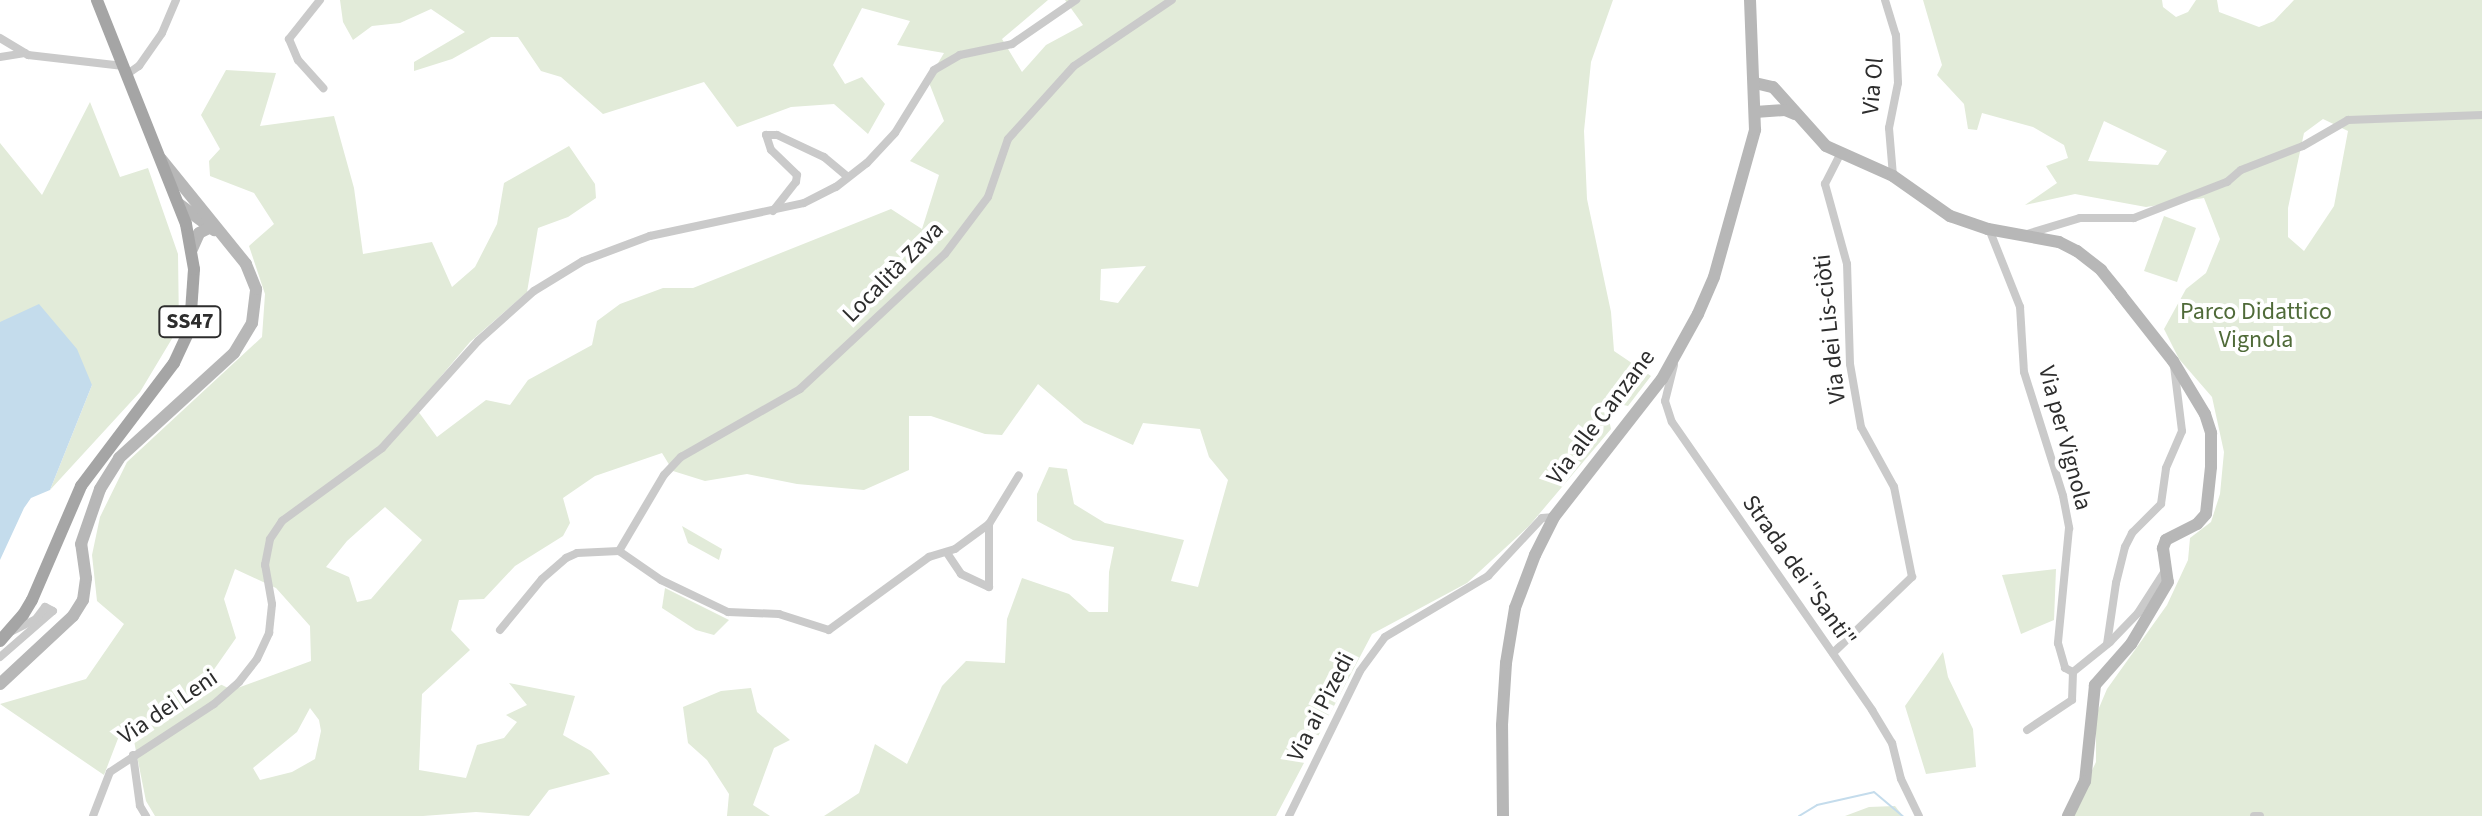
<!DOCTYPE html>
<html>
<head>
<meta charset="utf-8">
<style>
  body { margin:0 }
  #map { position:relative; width:2482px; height:816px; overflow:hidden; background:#fff; font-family:"Source Sans 3",sans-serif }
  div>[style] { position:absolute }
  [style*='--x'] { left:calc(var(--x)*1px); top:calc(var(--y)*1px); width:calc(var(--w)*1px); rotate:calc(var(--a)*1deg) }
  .green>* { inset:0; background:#e2ebd9 }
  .water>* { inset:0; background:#c4dcec }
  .stream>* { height:2px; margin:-1px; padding:0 1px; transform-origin:1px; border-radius:1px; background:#c4dcec }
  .street>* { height:8px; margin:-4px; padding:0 4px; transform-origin:4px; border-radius:4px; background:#cacaca }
  .secondary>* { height:12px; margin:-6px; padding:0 6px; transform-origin:6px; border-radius:6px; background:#b7b7b7 }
  .primary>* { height:12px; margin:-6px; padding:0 6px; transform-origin:6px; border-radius:6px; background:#a5a5a5 }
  span { translate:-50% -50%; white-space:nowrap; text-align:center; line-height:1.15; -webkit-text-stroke:8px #fff; paint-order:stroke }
  .shield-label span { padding:2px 6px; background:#fff; border:2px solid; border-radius:6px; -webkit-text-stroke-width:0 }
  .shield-label { font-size:22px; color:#2d2d2d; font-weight:700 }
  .street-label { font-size:24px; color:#2d2d2d }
  .park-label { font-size:24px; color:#4f6a38 }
</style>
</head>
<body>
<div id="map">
  <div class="green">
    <div style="clip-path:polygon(evenodd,340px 0,1048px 0,1002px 39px,1022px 72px,1046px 45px,1083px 25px,1065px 0,1613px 0,1591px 62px,1584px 131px,1587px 199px,1611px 312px,1614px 351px,1651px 376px,1628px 406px,1605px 401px,1611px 429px,1529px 526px,1467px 583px,1372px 634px,1276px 816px,824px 816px,859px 793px,875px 744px,907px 764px,942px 686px,966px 661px,1005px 663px,1007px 619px,1022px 578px,1069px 594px,1089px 612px,1108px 612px,1109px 572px,1114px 547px,1073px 540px,1037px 521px,1037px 494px,1049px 467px,1067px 469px,1074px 504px,1105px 523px,1184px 540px,1171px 581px,1198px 587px,1228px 480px,1209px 457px,1200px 429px,1143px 423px,1133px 445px,1084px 423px,1038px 384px,1002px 435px,985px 434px,931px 416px,909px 416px,909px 470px,864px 490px,797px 484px,747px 474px,705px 481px,673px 471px,662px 453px,595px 476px,563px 498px,570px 523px,563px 536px,515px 566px,484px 599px,459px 600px,451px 630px,470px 650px,422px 694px,419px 770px,466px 778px,477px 745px,504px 738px,517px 722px,506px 715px,527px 705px,509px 683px,575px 696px,563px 735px,591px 751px,610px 774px,549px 790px,529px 816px,476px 812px,423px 816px,155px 816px,146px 801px,132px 731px,119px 736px,104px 775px,0 704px,86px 679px,124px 624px,97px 601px,92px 555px,100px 517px,127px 462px,262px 337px,265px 294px,249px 246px,274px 224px,254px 193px,210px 176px,209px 161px,220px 149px,201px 115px,226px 70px,276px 73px,260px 126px,334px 116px,354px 188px,363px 254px,432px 242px,452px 287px,475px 267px,497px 224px,504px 183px,569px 146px,595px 184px,596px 198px,568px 217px,538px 228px,527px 292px,470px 342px,415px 407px,437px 437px,486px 400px,510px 405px,528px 380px,592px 345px,597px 321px,620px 304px,663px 288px,693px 288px,891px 209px,922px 229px,939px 175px,910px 161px,944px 121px,928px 80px,944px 53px,897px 45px,910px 21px,862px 8px,833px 65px,845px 84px,862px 77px,885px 104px,868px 134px,834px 104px,791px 107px,737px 127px,704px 82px,603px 114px,561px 77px,541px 71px,518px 37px,491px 37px,452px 59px,414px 71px,414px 62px,465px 32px,431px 9px,400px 23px,372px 26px,353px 40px,343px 22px,340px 0,1146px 266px,1118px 303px,1100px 300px,1101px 269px,1146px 266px,340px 0,385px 507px,422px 540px,371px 599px,357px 602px,349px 577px,326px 567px,347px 541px,385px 507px,340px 0,235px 569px,276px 588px,310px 626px,311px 661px,232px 690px,208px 678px,236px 638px,224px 599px,235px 569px,340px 0,310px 708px,319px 720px,321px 731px,315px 759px,292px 772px,260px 780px,253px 768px,297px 732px,310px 708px)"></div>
    <div style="clip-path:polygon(evenodd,1923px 0,2162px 0,2163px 7px,2176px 17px,2188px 12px,2196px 0,2217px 0,2219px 12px,2259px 27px,2274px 21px,2294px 0,2482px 0,2482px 816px,2070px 816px,2096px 762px,2096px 715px,2107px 689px,2167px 605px,2188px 560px,2190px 538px,2211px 522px,2220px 494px,2224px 452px,2212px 397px,2179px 359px,2164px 329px,2186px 289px,2206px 273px,2220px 239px,2204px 198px,2146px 207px,2075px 194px,2025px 205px,2057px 183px,2046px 166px,2068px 158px,2064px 145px,2033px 127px,1982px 113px,1977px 130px,1968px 129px,1964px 104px,1937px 75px,1942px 65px,1923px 0,2323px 119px,2348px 131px,2334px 206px,2304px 251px,2288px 237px,2288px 208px,2304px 133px,2323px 119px,1923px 0,2104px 121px,2167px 151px,2158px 165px,2088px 161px,2104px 121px)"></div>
    <div style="clip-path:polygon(90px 102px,120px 177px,148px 168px,178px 254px,179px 327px,140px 392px,50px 490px,92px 385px,0 322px,0 143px,42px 195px)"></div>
    <div style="clip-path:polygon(2164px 216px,2196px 228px,2177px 282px,2144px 271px)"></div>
    <div style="clip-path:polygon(682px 526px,722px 549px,719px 560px,688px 543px)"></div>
    <div style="clip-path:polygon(2056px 569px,2054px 620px,2021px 634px,2002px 575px)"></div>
    <div style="clip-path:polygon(665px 588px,729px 620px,714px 635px,696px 630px,662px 608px)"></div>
    <div style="clip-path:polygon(1943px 652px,1948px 677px,1973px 729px,1976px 767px,1926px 774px,1905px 706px)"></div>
    <div style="clip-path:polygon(751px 688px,757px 712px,790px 740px,774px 748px,753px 805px,770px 816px,727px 816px,729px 794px,707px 760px,688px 743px,683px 707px,721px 691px)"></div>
    <div style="clip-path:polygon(1895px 806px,1903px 816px,1845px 816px,1869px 807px)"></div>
  </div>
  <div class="water">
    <div style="clip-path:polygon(39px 304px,77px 349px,92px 385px,50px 490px,31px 498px,24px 508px,0 560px,0 322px)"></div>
  </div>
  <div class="stream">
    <div style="--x:1799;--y:816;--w:21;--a:-31"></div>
    <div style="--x:1817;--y:805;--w:58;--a:-12.8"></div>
    <div style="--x:1874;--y:792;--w:38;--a:40"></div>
  </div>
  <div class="street">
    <div style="--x:320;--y:0;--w:50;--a:128.5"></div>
    <div style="--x:289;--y:39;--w:23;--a:67"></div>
    <div style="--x:298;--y:60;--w:38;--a:48"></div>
    <div style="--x:1885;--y:0;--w:37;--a:73"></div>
    <div style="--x:1896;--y:35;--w:48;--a:87.6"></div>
    <div style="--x:1898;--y:83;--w:46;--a:101.3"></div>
    <div style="--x:1889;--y:128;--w:48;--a:85.2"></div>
    <div style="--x:0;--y:38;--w:33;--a:31"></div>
    <div style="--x:28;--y:55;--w:96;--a:6.6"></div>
    <div style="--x:0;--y:57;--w:25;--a:-9"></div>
    <div style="--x:126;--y:75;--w:16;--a:-35"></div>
    <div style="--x:139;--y:66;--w:40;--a:-55.1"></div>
    <div style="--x:162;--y:33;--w:36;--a:-67"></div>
    <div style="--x:773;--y:211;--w:37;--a:-52"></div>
    <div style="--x:796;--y:182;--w:7;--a:-82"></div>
    <div style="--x:797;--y:175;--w:36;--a:-136"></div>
    <div style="--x:771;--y:150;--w:16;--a:-108"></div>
    <div style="--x:766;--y:135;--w:11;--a:0"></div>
    <div style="--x:777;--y:135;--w:52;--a:25.1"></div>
    <div style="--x:824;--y:157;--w:31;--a:40"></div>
    <div style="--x:1989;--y:229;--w:84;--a:68.3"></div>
    <div style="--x:2020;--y:307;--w:65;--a:86.5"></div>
    <div style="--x:2024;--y:372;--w:130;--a:72.5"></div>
    <div style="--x:2063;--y:496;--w:33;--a:79"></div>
    <div style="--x:2069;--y:528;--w:116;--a:95.5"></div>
    <div style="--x:2058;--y:643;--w:26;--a:74"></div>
    <div style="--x:2065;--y:668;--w:9;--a:27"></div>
    <div style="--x:2073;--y:672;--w:28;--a:92"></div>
    <div style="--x:2072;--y:700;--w:54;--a:146.3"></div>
    <div style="--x:2027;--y:234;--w:55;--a:-16.8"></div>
    <div style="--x:2080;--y:218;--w:54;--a:0"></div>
    <div style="--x:2134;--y:218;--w:100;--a:-21.2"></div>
    <div style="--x:2227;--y:182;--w:18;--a:-41"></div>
    <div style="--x:2241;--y:170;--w:66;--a:-21.2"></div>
    <div style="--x:2303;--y:146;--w:52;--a:-30"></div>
    <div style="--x:2348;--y:120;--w:134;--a:-2.1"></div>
    <div style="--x:1674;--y:365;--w:37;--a:104"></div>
    <div style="--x:1665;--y:401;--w:22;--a:72"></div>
    <div style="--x:1672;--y:422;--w:351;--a:55.2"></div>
    <div style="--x:1872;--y:710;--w:39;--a:59"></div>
    <div style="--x:1892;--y:743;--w:37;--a:76"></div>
    <div style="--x:1901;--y:779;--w:41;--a:64.1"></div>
    <div style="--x:989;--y:524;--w:42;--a:143.7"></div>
    <div style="--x:955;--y:549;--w:27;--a:163"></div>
    <div style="--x:929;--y:557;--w:124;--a:143.9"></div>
    <div style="--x:829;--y:630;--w:52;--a:-162.3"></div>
    <div style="--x:779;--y:614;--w:51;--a:-177.8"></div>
    <div style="--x:728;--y:612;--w:74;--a:-154.5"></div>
    <div style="--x:661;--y:580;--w:51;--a:-145.4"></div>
    <div style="--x:619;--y:551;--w:88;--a:-59.4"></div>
    <div style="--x:664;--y:475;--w:25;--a:-47"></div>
    <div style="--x:681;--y:457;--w:137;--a:-29.7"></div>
    <div style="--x:800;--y:389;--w:198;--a:-43"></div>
    <div style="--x:945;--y:254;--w:71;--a:-53"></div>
    <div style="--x:988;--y:197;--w:61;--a:-71"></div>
    <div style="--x:1008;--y:139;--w:98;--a:-47.9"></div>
    <div style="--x:1074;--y:66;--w:118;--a:-34"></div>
    <div style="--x:947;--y:553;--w:25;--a:56"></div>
    <div style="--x:961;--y:574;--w:31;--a:25"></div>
    <div style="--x:989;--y:587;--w:63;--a:-90"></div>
    <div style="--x:989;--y:524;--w:57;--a:-58.5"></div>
    <div style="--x:500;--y:630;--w:66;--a:-50.5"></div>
    <div style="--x:542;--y:579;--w:32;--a:-41"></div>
    <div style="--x:566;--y:558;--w:12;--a:-24"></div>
    <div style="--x:577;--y:553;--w:42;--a:-2.7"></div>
    <div style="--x:2107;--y:644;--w:62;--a:-81.6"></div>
    <div style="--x:2116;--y:583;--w:37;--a:-76"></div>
    <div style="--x:2125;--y:547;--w:16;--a:-63"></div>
    <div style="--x:2132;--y:533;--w:41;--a:-45"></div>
    <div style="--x:2161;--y:504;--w:36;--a:-82"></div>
    <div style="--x:2166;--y:468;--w:40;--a:-66.6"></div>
    <div style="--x:2182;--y:431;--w:65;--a:-97"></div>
    <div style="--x:1833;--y:653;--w:110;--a:-43.9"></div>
    <div style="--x:1912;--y:577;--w:92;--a:-101.3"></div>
    <div style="--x:1894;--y:487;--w:68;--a:-118.8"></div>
    <div style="--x:1861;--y:427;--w:64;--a:-99.9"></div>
    <div style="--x:1850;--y:364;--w:100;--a:-91.7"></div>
    <div style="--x:1847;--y:264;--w:83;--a:-105.4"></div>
    <div style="--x:1825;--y:184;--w:34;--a:-63"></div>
    <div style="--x:0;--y:657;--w:70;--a:-41"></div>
    <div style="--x:53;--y:611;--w:9;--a:-153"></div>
    <div style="--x:45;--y:607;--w:15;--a:127"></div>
    <div style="--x:36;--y:619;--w:27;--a:153"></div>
    <div style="--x:2073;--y:672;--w:48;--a:-39"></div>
    <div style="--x:2110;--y:642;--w:40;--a:-46"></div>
    <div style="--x:2138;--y:613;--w:50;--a:-57.3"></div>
    <div style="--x:133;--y:755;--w:51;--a:82.2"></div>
    <div style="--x:140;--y:806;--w:12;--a:59"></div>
    <div style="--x:93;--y:816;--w:47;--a:-68.9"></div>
    <div style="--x:110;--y:772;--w:124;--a:-33.2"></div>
    <div style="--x:214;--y:704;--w:33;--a:-41"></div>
    <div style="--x:239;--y:682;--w:29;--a:-52"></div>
    <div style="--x:257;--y:659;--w:29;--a:-65"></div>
    <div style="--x:269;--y:633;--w:29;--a:-84"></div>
    <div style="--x:272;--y:604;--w:40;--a:-100"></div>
    <div style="--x:265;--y:565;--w:26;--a:-79"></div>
    <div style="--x:270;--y:539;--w:22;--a:-56"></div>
    <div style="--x:282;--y:521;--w:124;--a:-36.1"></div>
    <div style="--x:382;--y:448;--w:144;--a:-48.1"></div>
    <div style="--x:478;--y:341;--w:75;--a:-41.8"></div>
    <div style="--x:534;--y:291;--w:57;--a:-31.5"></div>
    <div style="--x:583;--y:261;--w:72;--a:-20.5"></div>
    <div style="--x:650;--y:236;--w:157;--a:-12.1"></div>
    <div style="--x:804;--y:203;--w:36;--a:-27"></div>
    <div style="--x:836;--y:187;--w:39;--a:-38"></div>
    <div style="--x:867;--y:163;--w:41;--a:-47"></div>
    <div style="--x:895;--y:133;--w:74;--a:-58.2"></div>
    <div style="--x:934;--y:70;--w:30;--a:-30"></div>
    <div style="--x:960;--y:55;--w:53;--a:-11.9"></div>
    <div style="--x:1012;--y:44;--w:78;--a:-34.5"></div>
    <div style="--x:1289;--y:816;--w:161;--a:-63.9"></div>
    <div style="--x:1360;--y:671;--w:42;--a:-53.7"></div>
    <div style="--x:1385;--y:637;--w:120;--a:-30.6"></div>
    <div style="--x:1488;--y:576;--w:79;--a:-47"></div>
    <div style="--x:1542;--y:518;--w:12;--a:-5"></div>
    <div style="--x:2254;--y:816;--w:6;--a:0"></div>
  </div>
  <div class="secondary">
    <div style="--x:1755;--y:83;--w:18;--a:13"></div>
    <div style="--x:1773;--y:87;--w:79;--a:48.1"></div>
    <div style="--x:1826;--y:146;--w:73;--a:24.1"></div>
    <div style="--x:1893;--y:176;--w:70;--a:35.1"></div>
    <div style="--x:1950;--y:216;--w:40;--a:18.9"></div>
    <div style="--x:1988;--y:229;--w:72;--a:10.4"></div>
    <div style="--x:2059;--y:242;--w:20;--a:27"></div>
    <div style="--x:2077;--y:251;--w:31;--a:38"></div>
    <div style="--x:2101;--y:270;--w:32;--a:51"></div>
    <div style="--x:2121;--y:295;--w:84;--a:51.8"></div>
    <div style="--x:2173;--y:361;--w:62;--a:58.9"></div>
    <div style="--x:2205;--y:414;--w:20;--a:72"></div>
    <div style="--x:2211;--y:433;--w:34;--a:90"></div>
    <div style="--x:2211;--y:467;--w:47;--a:96.1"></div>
    <div style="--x:2206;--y:514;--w:13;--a:132"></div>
    <div style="--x:2197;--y:524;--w:35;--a:153"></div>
    <div style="--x:2166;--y:540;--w:9;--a:111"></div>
    <div style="--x:2163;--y:548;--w:34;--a:82"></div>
    <div style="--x:2168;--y:582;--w:72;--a:120.8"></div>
    <div style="--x:2131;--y:644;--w:55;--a:131.3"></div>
    <div style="--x:2095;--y:685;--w:97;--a:95.9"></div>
    <div style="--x:2085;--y:781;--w:39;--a:116"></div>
    <div style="--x:1755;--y:112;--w:30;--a:-4"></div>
    <div style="--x:1785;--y:110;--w:11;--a:22"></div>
    <div style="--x:179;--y:204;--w:44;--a:36.6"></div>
    <div style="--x:192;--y:249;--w:17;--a:-66"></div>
    <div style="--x:199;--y:233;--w:13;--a:-27"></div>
    <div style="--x:0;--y:684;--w:100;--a:-43"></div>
    <div style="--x:73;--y:616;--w:19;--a:-58"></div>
    <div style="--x:83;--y:600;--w:22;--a:-82"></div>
    <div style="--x:86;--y:578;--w:34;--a:-98"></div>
    <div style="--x:81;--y:544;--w:58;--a:-70.9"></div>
    <div style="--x:100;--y:489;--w:36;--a:-58"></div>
    <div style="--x:119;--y:458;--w:156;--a:-42.4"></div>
    <div style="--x:234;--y:353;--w:35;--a:-59"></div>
    <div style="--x:252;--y:323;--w:34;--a:-83"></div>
    <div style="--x:256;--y:289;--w:27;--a:-112"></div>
    <div style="--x:246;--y:264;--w:135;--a:-129"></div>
    <div style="--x:1503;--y:816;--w:91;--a:-90.6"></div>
    <div style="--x:1502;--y:725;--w:62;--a:-86.3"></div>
    <div style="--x:1506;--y:663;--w:56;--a:-80.7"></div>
    <div style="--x:1515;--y:608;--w:57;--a:-69.3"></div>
    <div style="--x:1535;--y:555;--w:42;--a:-63.4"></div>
    <div style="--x:1554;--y:517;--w:175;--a:-52"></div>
    <div style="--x:1662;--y:379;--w:74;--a:-61"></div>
    <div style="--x:1698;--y:314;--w:40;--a:-66.6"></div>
    <div style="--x:1714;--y:277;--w:153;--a:-74.4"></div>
    <div style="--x:1755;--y:130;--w:130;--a:-92.2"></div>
  </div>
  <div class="primary">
    <div style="--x:0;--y:641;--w:35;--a:-49"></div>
    <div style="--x:23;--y:615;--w:17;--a:-59"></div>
    <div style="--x:32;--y:600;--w:124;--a:-66.7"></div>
    <div style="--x:81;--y:486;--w:154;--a:-52.9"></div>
    <div style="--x:174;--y:363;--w:31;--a:-65"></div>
    <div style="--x:187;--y:335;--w:23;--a:-80"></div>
    <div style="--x:191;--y:312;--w:43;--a:-86"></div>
    <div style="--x:194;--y:269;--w:46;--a:-100.1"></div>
    <div style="--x:186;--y:224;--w:241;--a:-111.7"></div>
  </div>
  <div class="shield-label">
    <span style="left:190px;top:322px">SS47</span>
  </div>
  <div class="street-label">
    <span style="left:1873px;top:86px;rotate:-85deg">Via Ol</span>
    <span style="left:893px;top:272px;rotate:-45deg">Località Zava</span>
    <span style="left:1830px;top:329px;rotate:-96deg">Via dei Lis-ciòti</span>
    <span style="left:1601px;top:417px;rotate:-53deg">Via alle Canzane</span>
    <span style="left:2065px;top:438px;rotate:75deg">Via per Vignola</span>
    <span style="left:1799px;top:571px;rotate:55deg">Strada dei "Santi"</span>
    <span style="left:168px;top:707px;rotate:-34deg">Via dei Leni</span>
    <span style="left:1321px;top:707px;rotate:-63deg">Via ai Pizedi</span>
  </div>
  <div class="park-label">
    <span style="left:2256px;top:326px">Parco Didattico<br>Vignola</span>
  </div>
</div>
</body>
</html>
